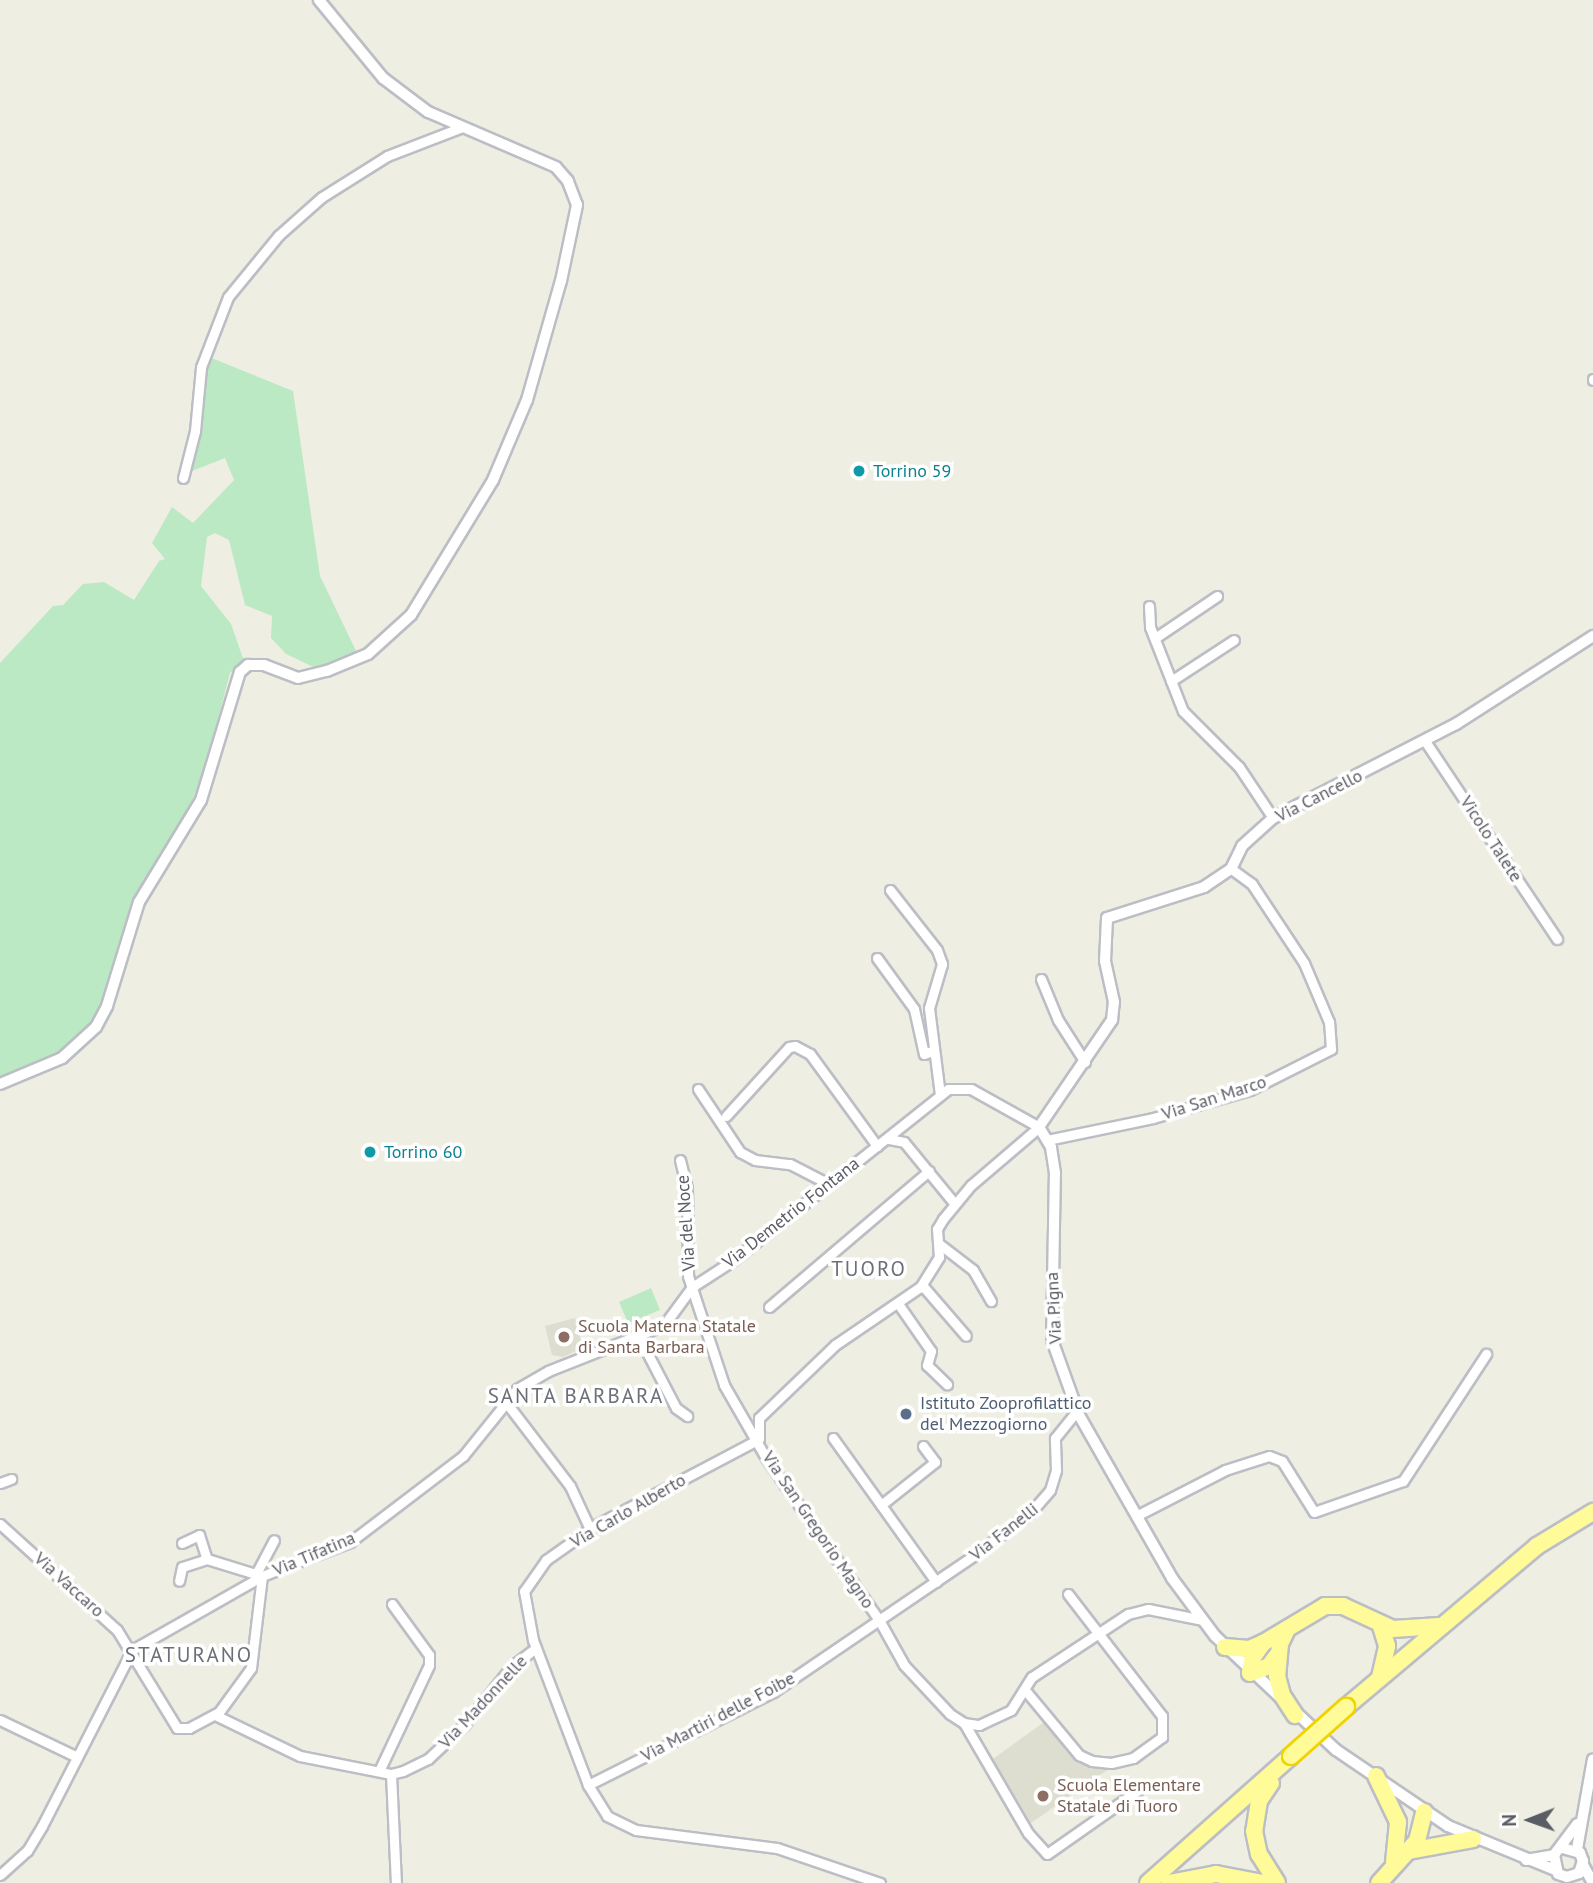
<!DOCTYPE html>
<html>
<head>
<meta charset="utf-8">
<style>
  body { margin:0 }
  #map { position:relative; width:1593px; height:1883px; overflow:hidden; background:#efeee2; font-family:"PT Sans",sans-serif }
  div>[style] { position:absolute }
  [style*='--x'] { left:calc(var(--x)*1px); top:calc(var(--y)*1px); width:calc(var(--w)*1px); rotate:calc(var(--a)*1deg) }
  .education>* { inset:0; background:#deded0 }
  .green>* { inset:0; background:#bbe9c4 }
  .roads { filter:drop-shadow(2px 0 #bcbec5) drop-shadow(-2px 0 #bcbec5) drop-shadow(0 2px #bcbec5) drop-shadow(0 -2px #bcbec5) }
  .minor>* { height:9px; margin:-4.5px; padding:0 4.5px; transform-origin:4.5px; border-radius:4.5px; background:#fff }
  .tertiary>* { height:10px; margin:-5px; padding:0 5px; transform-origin:5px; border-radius:5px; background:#fff }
  .trunk>* { height:16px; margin:-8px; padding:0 8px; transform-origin:8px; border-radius:8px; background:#fefb98 }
  .bridges { filter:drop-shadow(2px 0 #f1d300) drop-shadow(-2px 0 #f1d300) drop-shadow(0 2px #f1d300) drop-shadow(0 -2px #f1d300) }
  .trunk-bridge>* { height:16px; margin:-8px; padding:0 8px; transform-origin:8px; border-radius:8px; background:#fefb98 }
  .dots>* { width:19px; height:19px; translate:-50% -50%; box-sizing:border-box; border:4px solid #fff; border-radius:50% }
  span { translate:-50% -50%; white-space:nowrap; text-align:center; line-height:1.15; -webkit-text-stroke:7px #fff; paint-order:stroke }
  .culture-label { font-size:18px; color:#0d838f }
  .left { translate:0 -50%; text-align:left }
  .street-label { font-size:18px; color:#5a5d64 }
  .education-label { font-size:18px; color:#785e54 }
  .service-label { font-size:18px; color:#4e5e75 }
  .quarter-label { font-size:21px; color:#6b6f77; letter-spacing:2px }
  .north { position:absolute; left:1495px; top:1785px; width:70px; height:70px; -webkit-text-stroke:5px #fff; paint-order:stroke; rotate:269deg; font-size:19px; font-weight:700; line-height:28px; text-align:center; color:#5a5d64 }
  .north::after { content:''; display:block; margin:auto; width:24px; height:32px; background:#5a5d64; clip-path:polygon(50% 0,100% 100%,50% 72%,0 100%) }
</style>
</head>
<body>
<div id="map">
  <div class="education">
    <div style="clip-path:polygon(575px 1318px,583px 1348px,563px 1357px,552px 1355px,545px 1326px)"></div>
    <div style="clip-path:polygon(1044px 1722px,1089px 1764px,1109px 1769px,1031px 1823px,993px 1759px)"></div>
  </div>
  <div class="green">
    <div style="clip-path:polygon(209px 357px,293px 391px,320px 576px,357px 653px,320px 670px,286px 654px,271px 638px,272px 616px,245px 605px,229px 540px,215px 533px,207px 537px,201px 586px,231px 624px,244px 661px,230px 673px,204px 772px,187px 812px,139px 889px,96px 1018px,58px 1053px,0 1077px,0 663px,53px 606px,63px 605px,83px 584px,104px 582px,134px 600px,159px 561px,165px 559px,152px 543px,172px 507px,193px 523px,234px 480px,225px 458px,187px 473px,199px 412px,205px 402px,201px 394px)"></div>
    <div style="clip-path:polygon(651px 1288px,660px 1310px,628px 1323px,619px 1302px)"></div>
  </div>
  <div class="roads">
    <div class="minor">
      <div style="--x:1593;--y:379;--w:1;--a:90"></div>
      <div style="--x:183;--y:478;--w:49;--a:-75.7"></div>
      <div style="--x:195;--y:431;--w:64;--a:-84.6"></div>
      <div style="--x:201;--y:367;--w:75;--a:-68.9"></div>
      <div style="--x:228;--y:297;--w:80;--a:-50.6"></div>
      <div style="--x:279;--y:235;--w:57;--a:-41.5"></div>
      <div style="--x:322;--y:197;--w:77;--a:-32.2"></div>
      <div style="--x:387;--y:156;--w:80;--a:-21.1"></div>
      <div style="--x:1149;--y:606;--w:21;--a:87"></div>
      <div style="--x:1150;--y:627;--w:90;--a:68.6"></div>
      <div style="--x:1183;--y:711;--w:79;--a:45"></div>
      <div style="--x:1239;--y:767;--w:61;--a:56.3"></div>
      <div style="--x:1155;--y:638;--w:75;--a:-34.1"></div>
      <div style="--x:1171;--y:681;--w:75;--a:-33.1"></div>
      <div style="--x:1425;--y:741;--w:238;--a:56.3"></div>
      <div style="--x:890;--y:890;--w:76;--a:51.9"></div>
      <div style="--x:937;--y:950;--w:15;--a:70"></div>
      <div style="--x:942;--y:964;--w:46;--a:106.5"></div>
      <div style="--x:929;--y:1008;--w:88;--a:82.8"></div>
      <div style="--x:877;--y:958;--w:63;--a:54"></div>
      <div style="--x:914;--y:1009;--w:46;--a:77.5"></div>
      <div style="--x:924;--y:1054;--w:9;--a:-21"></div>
      <div style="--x:1041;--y:979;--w:44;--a:67.5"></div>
      <div style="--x:1058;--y:1020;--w:50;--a:57.3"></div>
      <div style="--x:698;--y:1089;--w:76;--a:56.3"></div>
      <div style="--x:740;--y:1152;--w:17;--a:28"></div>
      <div style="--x:755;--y:1160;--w:35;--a:7"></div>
      <div style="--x:790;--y:1164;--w:42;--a:27.2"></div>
      <div style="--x:726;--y:1116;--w:93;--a:-47.6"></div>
      <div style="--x:789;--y:1047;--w:6;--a:-9"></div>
      <div style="--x:795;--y:1046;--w:17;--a:28"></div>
      <div style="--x:810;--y:1054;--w:114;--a:53.9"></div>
      <div style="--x:889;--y:1139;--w:15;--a:11"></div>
      <div style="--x:904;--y:1142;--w:80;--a:50.6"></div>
      <div style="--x:1047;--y:1140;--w:108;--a:-11.7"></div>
      <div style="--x:1153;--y:1118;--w:101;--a:-16.1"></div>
      <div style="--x:1250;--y:1090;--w:91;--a:-26.8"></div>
      <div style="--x:1331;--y:1049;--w:27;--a:-94"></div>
      <div style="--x:1329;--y:1022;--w:64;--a:-113"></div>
      <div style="--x:1304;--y:963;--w:95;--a:-123.4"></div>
      <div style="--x:1252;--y:884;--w:26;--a:-144"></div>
      <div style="--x:680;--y:1160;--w:29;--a:76"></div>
      <div style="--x:687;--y:1188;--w:88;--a:89.3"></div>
      <div style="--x:688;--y:1276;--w:115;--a:71.7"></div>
      <div style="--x:724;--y:1385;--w:84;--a:60.1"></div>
      <div style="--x:766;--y:1458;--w:198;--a:55.1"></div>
      <div style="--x:879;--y:1620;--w:51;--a:60.9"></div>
      <div style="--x:904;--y:1665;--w:67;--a:46.8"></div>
      <div style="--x:950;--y:1714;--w:17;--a:33"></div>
      <div style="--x:964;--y:1723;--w:15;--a:8"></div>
      <div style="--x:979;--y:1725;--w:35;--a:-25"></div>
      <div style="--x:1011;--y:1710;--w:39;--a:-58"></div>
      <div style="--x:1032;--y:1677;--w:115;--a:-33.3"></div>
      <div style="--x:1128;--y:1614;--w:21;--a:-14"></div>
      <div style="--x:1148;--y:1609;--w:56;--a:11.3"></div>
      <div style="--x:938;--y:1243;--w:44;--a:37.6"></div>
      <div style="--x:973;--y:1270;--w:36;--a:60"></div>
      <div style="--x:922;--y:1285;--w:67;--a:49.2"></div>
      <div style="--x:692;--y:1287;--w:48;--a:-33"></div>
      <div style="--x:732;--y:1261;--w:276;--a:-38.5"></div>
      <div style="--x:948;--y:1089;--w:23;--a:0"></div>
      <div style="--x:971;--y:1089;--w:78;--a:29.2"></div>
      <div style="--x:1039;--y:1127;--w:89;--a:139.5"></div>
      <div style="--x:971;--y:1185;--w:44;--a:129.5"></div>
      <div style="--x:943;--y:1219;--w:12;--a:121"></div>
      <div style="--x:937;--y:1229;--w:28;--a:86"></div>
      <div style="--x:939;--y:1257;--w:36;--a:122"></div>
      <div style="--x:920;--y:1287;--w:103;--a:145.7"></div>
      <div style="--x:835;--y:1345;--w:105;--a:136.2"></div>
      <div style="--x:759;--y:1418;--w:19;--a:90"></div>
      <div style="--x:899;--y:1305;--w:56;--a:55.2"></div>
      <div style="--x:931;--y:1351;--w:15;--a:106"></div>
      <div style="--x:927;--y:1365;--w:28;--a:44"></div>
      <div style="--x:769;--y:1307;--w:210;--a:-40.4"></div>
      <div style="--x:639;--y:1337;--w:80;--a:62.5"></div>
      <div style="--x:676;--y:1408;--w:14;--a:36"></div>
      <div style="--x:505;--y:1401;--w:107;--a:52.6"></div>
      <div style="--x:570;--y:1486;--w:47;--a:65.1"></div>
      <div style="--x:833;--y:1438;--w:177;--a:54.4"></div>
      <div style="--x:759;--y:1439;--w:187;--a:152.2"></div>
      <div style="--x:594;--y:1526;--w:59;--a:144.7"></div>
      <div style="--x:546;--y:1560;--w:38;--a:125"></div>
      <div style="--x:524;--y:1591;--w:50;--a:79.6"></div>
      <div style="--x:533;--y:1640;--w:155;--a:69.2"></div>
      <div style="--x:588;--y:1785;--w:36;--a:58"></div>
      <div style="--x:607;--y:1816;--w:32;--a:26"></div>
      <div style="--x:636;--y:1830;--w:142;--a:7.3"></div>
      <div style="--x:777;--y:1848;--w:109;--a:18.8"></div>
      <div style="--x:0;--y:1483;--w:12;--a:-20"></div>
      <div style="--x:881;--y:1505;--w:69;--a:-38.5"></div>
      <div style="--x:935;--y:1462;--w:20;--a:-127"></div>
      <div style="--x:1136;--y:1516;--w:100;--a:-27.3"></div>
      <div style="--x:1225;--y:1470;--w:46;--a:-17.7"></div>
      <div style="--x:1269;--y:1456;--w:14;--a:21"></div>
      <div style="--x:1282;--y:1461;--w:60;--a:57.9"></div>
      <div style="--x:1314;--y:1512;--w:94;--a:-19.2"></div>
      <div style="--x:1403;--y:1481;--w:152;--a:-56.8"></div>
      <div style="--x:0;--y:1524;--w:158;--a:42.2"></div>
      <div style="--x:117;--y:1630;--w:115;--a:58.5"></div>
      <div style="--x:177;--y:1728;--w:12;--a:0"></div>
      <div style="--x:189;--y:1728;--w:34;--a:-28"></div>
      <div style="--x:219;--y:1712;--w:54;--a:-54"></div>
      <div style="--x:251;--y:1668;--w:93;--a:-83.2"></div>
      <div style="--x:262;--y:1576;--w:58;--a:-162.8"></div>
      <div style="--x:207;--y:1559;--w:26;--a:162"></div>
      <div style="--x:182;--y:1567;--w:14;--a:102"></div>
      <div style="--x:182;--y:1543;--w:19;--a:-25"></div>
      <div style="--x:199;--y:1535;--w:25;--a:72"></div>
      <div style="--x:257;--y:1572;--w:36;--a:-62"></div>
      <div style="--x:1025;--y:1690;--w:85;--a:50.3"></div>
      <div style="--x:1079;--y:1755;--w:14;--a:25"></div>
      <div style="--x:1092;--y:1761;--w:19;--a:6"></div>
      <div style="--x:1111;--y:1763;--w:23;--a:-13"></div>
      <div style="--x:1133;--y:1758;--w:36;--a:-36"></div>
      <div style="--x:1162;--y:1737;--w:21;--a:-90"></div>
      <div style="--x:1162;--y:1716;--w:154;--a:-127.6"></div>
      <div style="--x:215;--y:1715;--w:94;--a:25.8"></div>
      <div style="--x:300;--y:1756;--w:93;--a:11.2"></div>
      <div style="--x:391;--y:1774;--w:12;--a:-14"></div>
      <div style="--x:403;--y:1771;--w:28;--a:-26"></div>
      <div style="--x:428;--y:1759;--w:51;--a:-43.4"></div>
      <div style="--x:465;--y:1724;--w:75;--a:-51"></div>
      <div style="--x:512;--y:1666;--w:30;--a:-37"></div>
      <div style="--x:0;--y:1720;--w:83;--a:25.6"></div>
      <div style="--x:964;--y:1723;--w:127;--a:59.8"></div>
      <div style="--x:1028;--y:1833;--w:28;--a:48"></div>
      <div style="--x:1047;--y:1854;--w:110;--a:-35"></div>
      <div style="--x:379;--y:1771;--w:117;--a:-64.7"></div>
      <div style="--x:429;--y:1665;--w:10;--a:-90"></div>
      <div style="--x:429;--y:1655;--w:63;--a:-126"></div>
      <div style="--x:391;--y:1774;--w:109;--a:87.4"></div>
      <div style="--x:588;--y:1785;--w:207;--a:-26.7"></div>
      <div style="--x:773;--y:1692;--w:245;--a:-34.2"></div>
      <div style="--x:976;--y:1554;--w:69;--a:-37.4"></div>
      <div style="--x:1031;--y:1512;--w:29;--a:-49"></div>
      <div style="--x:1050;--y:1490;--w:21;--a:-73"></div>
      <div style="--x:1056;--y:1470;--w:32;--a:-92"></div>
      <div style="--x:1055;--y:1438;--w:36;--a:-51"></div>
      <div style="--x:0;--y:1875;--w:36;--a:-42"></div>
      <div style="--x:27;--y:1851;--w:29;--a:-59"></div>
      <div style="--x:42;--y:1826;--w:198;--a:-62.9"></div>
      <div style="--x:132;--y:1650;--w:150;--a:-29.6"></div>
      <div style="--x:262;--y:1576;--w:94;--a:-21.1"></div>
      <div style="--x:350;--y:1542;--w:142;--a:-37.3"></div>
      <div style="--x:463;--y:1456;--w:86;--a:-51.1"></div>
      <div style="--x:517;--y:1389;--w:36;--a:-30"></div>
      <div style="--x:548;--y:1371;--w:125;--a:-21.6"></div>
      <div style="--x:664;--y:1325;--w:47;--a:-53.6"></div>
    </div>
    <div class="tertiary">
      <div style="--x:0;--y:1084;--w:67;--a:-22.8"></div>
      <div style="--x:62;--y:1058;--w:46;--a:-42.4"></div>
      <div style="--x:96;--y:1027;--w:24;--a:-62"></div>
      <div style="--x:107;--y:1006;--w:109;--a:-72.9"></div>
      <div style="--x:139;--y:902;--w:119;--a:-58.7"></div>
      <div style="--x:201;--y:800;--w:134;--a:-73.1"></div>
      <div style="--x:240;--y:672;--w:11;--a:-41"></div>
      <div style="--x:248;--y:665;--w:16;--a:0"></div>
      <div style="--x:264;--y:665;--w:36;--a:21"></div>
      <div style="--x:298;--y:678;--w:30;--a:-14"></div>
      <div style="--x:327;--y:671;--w:44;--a:-22.5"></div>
      <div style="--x:368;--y:654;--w:58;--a:-42.2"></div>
      <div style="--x:411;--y:615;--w:158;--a:-58.7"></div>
      <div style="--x:493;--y:480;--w:87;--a:-67"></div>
      <div style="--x:527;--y:400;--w:124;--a:-74.1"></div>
      <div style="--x:561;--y:281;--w:78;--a:-78.1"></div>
      <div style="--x:577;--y:205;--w:26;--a:-111"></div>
      <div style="--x:568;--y:181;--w:18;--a:-131"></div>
      <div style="--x:556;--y:167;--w:139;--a:-156.7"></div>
      <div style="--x:428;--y:112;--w:56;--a:-142.9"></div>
      <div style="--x:383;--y:78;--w:101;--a:-129.4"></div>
      <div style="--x:1577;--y:1849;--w:91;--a:-79.9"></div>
      <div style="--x:1554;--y:1855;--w:19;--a:78"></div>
      <div style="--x:1558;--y:1874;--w:9;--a:18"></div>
      <div style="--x:1567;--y:1877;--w:13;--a:-18"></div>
      <div style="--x:1579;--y:1873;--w:13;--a:-72"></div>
      <div style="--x:1583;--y:1861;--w:9;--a:-111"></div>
      <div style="--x:1580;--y:1853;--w:19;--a:-164"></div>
      <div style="--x:1526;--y:1860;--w:28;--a:-10"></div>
      <div style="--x:1554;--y:1855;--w:39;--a:-53"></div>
      <div style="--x:1583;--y:1865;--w:21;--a:61"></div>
      <div style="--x:1555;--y:1870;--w:116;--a:-157.6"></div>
      <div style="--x:1448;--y:1826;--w:135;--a:-145.8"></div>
      <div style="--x:1336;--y:1750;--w:166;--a:-136.7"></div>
      <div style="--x:1215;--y:1636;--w:72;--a:-126.6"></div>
      <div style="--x:1172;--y:1578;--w:188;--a:-119.7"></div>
      <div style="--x:1079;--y:1415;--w:80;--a:-109.8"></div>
      <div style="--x:1052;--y:1340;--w:167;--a:-89"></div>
      <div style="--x:1055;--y:1173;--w:26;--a:-99"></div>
      <div style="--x:1051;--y:1147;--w:23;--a:-121"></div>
      <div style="--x:1039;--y:1127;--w:130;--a:-55.7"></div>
      <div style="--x:1112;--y:1020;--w:18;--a:-84"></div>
      <div style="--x:1114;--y:1002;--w:42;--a:-102.4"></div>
      <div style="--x:1105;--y:961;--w:43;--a:-87.3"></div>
      <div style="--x:1107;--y:918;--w:102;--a:-17.7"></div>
      <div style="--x:1204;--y:887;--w:32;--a:-34"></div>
      <div style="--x:1231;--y:869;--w:25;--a:-64"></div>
      <div style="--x:1242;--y:846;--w:42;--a:-42.1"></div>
      <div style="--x:1273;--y:818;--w:206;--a:-27.2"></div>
      <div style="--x:1456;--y:724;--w:163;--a:-32.7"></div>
    </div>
    <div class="trunk">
      <div style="--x:1287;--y:1629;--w:17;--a:115"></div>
      <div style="--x:1280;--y:1644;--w:32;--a:95"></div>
      <div style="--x:1277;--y:1676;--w:20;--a:75"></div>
      <div style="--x:1282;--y:1695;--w:24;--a:57"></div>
      <div style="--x:1263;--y:1643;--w:17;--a:126"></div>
      <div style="--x:1253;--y:1657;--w:16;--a:101"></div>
      <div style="--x:1250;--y:1673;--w:20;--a:-20"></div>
      <div style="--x:1269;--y:1666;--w:15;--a:-53"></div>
      <div style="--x:1225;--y:1647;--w:24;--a:5"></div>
      <div style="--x:1249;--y:1649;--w:15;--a:-23"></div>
      <div style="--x:1263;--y:1643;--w:72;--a:-30.8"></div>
      <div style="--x:1325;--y:1606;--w:18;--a:0"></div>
      <div style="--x:1343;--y:1606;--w:55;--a:24.7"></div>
      <div style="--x:1393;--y:1629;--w:46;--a:-3.7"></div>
      <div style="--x:1380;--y:1677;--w:32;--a:-77"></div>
      <div style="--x:1387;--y:1646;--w:21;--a:-107"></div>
      <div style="--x:1346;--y:1707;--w:250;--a:-40.1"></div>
      <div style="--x:1537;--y:1546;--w:66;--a:-31.3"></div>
      <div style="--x:1376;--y:1776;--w:51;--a:64.4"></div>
      <div style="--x:1398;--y:1822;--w:40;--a:95.7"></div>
      <div style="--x:1271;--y:1783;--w:22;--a:124"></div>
      <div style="--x:1259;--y:1801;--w:30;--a:99"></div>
      <div style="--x:1254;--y:1831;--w:24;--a:78"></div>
      <div style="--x:1259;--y:1854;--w:34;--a:58"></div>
      <div style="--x:1409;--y:1851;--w:65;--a:-10.6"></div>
      <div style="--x:1148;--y:1883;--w:191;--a:-41.6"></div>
      <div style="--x:1169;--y:1883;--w:48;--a:-10.8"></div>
      <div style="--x:1216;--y:1874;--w:48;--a:10.8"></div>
      <div style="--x:1379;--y:1883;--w:57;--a:-47.9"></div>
      <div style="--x:1417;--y:1841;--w:30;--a:-76"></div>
    </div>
  </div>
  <div class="bridges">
    <div class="trunk-bridge">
      <div style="--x:1291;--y:1756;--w:74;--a:-41.7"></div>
    </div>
  </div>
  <div class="dots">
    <div style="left:859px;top:471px;background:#0f9aa8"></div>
    <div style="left:370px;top:1152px;background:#0f9aa8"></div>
    <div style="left:564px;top:1337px;background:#8d6e63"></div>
    <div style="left:906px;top:1414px;background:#5c6f8a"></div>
    <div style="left:1043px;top:1796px;background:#8d6e63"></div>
  </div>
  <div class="culture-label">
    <span class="left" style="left:873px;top:471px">Torrino 59</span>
    <span class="left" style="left:384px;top:1152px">Torrino 60</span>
  </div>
  <div class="street-label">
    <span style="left:1319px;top:796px;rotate:-27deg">Via Cancello</span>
    <span style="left:1491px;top:839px;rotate:57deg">Vicolo Talete</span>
    <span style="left:1214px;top:1098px;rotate:-18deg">Via San Marco</span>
    <span style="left:791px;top:1213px;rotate:-38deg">Via Demetrio Fontana</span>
    <span style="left:686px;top:1223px;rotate:-94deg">Via del Noce</span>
    <span style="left:1054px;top:1308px;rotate:-93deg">Via Pigna</span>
    <span style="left:628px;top:1511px;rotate:-30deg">Via Carlo Alberto</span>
    <span style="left:818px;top:1530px;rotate:56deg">Via San Gregorio Magno</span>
    <span style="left:1004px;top:1532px;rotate:-38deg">Via Fanelli</span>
    <span style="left:314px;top:1554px;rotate:-23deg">Via Tifatina</span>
    <span style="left:69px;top:1585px;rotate:42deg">Via Vaccaro</span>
    <span style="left:483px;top:1702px;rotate:-47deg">Via Madonnelle</span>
    <span style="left:718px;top:1717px;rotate:-28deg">Via Martiri delle Foibe</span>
  </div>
  <div class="education-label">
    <span class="left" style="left:578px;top:1337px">Scuola Materna Statale<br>di Santa Barbara</span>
    <span class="left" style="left:1057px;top:1796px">Scuola Elementare<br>Statale di Tuoro</span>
  </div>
  <div class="service-label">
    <span class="left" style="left:920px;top:1414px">Istituto Zooprofilattico<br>del Mezzogiorno</span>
  </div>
  <div class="quarter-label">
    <span style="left:869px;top:1269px">TUORO</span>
    <span style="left:576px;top:1396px">SANTA BARBARA</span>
    <span style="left:189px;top:1655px">STATURANO</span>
  </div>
  <div class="north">N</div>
</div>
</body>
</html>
